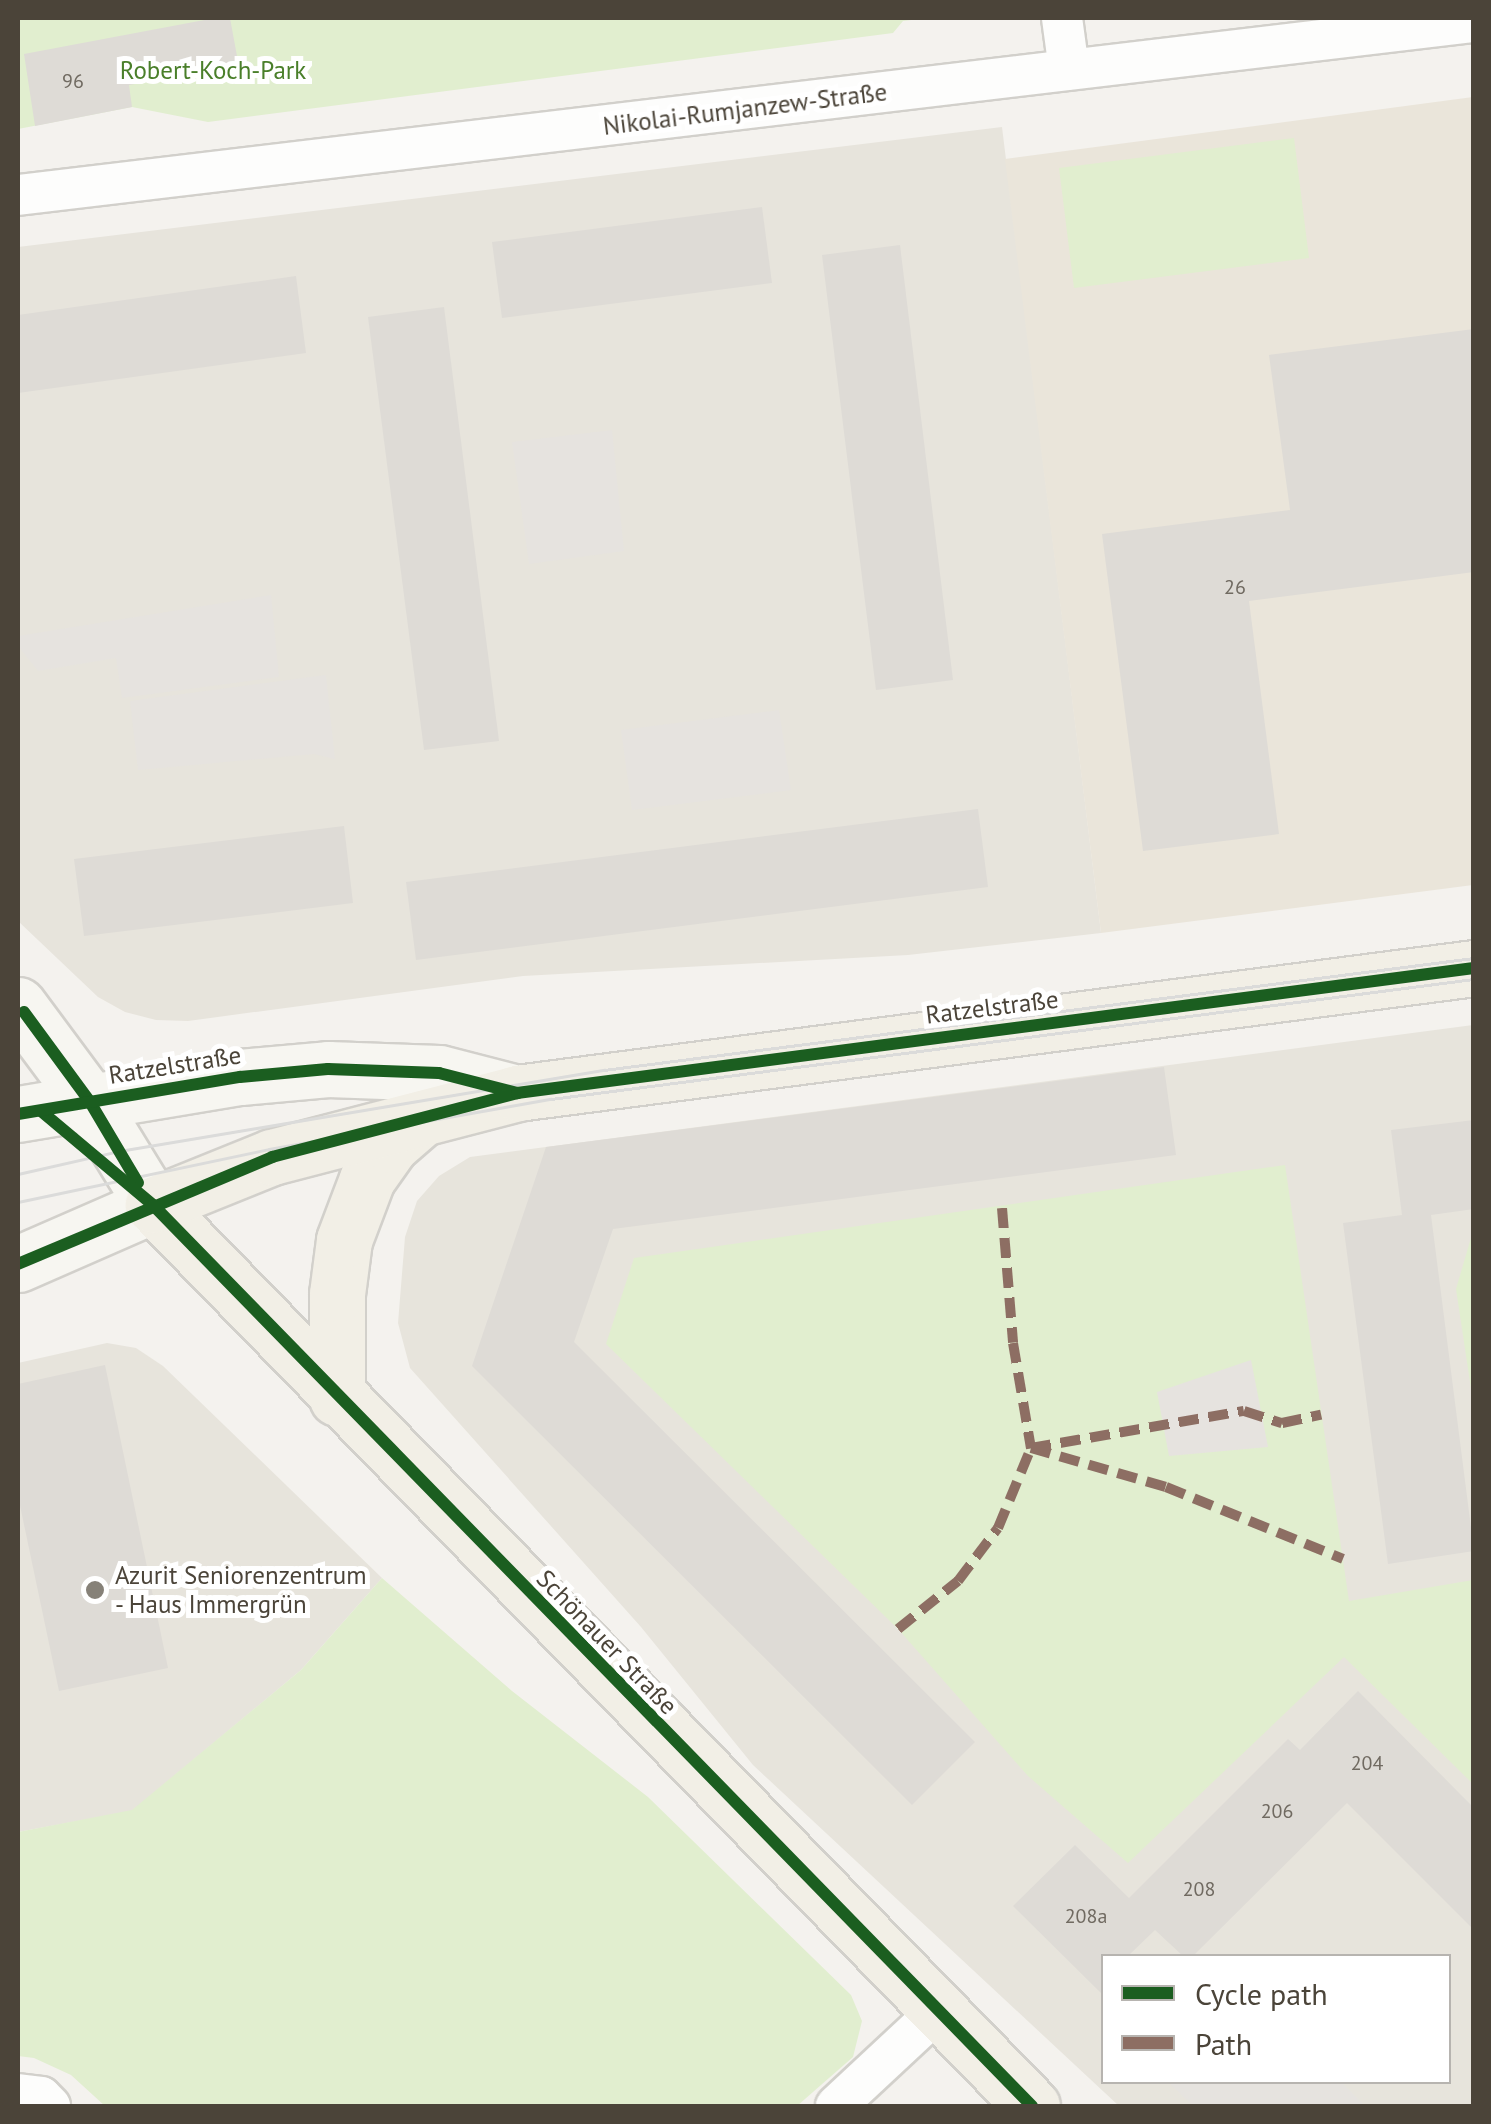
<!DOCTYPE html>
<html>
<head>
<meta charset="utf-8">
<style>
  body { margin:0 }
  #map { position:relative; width:1491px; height:2124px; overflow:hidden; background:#f4f2ee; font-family:"PT Sans",sans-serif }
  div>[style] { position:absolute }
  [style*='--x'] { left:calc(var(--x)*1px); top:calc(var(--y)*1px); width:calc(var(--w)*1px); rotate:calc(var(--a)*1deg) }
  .residential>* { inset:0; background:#e7e4dc }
  .education>* { inset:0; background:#eae5da }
  .green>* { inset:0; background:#e1eecf }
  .parking>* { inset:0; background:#e6e3df }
  .building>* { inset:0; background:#dedbd6 }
  .roads { filter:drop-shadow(2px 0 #d2d0cb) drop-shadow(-2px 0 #d2d0cb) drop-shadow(0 2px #d2d0cb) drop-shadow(0 -2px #d2d0cb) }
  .minor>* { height:40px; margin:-20px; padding:0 20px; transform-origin:20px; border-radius:20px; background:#fdfdfc }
  .secondary>* { height:55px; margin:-27.5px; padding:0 27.5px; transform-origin:27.5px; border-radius:27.5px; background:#f7f6f1 }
  .primary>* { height:55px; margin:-27.5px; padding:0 27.5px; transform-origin:27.5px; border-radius:27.5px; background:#f2efe6 }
  .tram>* { height:2.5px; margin:-1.25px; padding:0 1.25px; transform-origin:1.25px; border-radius:1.25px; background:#dbdbda }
  .quiet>* { height:10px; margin-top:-5px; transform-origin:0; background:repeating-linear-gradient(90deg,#8d6e63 0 20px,transparent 0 30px) }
  .cycleway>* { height:12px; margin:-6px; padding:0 6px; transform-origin:6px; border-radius:6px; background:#1b5e20 }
  .dots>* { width:28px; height:28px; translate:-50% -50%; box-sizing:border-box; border:5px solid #fff; border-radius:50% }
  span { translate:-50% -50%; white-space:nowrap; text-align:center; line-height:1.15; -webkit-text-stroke:10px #fff; paint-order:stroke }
  .number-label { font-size:20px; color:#706a61 }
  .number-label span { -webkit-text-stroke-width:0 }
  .park-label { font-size:25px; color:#4a7f2a }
  .street-label { font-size:25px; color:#4b4439 }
  .poi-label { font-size:25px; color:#4b4439 }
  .left { translate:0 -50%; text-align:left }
  .frame { position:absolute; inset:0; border:20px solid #4b4439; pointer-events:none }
  .legend { position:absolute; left:1101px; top:1954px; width:350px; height:130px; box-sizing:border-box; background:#fff; border:2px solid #b7b4b0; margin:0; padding:12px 18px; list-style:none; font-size:30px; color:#4b4439 }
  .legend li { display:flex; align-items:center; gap:20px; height:50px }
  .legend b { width:50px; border:2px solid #b7b4b0 }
</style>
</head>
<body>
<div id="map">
  <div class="residential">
    <div style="clip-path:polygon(1002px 127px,1101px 933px,908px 955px,523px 976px,188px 1021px,156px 1020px,125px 1012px,98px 997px,18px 921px,18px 247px)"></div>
    <div style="clip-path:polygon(evenodd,1473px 1025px,1473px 2106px,1119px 2106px,753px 1765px,641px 1627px,410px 1368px,398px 1323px,405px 1237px,417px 1201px,439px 1176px,470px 1157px,1473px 1025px,1104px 1956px,1448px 1956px,1448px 2082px,1104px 2082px,1104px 1956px)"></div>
    <div style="clip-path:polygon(107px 1343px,136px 1348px,163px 1366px,382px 1578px,301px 1670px,132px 1811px,18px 1832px,18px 1363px)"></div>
  </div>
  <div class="education">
    <div style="clip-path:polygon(1473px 97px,1473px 885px,1101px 933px,1005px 159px)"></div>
  </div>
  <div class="green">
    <div style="clip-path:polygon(18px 18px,927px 18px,903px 21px,893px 33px,208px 122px,132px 107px,18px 129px)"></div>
    <div style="clip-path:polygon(1294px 138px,1309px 258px,1074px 288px,1059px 168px)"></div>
    <div style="clip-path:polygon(1285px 1165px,1349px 1601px,1473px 1580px,1473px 1784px,1344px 1657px,1128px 1863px,1028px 1776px,898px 1629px,606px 1344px,634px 1258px)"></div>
    <div style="clip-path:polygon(1473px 1231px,1473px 1402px,1456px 1289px)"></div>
    <div style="clip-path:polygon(382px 1578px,512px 1691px,648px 1797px,851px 1995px,862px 2021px,853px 2057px,797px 2106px,105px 2106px,71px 2075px,34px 2058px,18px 2056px,18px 1832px,132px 1810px,301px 1670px)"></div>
  </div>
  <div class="parking">
    <div style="clip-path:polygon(612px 430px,624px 551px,529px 564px,512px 442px)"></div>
    <div style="clip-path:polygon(271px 595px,279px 677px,122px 698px,116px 658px,38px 671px,18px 646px,18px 636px)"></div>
    <div style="clip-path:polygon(326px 675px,335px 759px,314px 754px,138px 770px,130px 701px)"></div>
    <div style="clip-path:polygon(779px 710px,791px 790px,632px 810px,621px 730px)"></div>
    <div style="clip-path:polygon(1251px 1360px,1268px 1447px,1169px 1456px,1157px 1392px)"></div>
    <div style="clip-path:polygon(1168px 2082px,1341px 2082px,1365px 2106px,1193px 2106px)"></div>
  </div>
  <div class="building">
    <div style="clip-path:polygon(215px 18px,230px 18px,239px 67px,129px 85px,132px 107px,35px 126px,24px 54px)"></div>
    <div style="clip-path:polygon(762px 207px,772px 283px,502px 318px,492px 242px)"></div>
    <div style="clip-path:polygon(900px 245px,953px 680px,876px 690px,822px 255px)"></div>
    <div style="clip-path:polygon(296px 276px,306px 353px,18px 393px,18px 315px)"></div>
    <div style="clip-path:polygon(444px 307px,499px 741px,424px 750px,368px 317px)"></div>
    <div style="clip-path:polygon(1474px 329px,1474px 572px,1249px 601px,1279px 834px,1143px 851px,1102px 534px,1290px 510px,1269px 355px)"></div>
    <div style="clip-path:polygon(978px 809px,988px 887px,416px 960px,406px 882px)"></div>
    <div style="clip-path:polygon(344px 826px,353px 903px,84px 936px,74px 859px)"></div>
    <div style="clip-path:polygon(1164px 1067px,1176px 1155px,613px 1229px,574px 1342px,975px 1742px,912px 1805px,472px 1366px,546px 1147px)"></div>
    <div style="clip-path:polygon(1474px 1120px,1474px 1209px,1431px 1215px,1474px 1551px,1388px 1564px,1343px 1223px,1402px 1215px,1391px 1130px)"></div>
    <div style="clip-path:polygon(105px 1365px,168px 1668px,59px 1691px,18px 1496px,18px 1384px)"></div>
    <div style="clip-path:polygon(1358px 1691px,1474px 1808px,1474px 1930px,1347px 1803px,1193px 1956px,1183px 1956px,1155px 1930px,1128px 1956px,1104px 1956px,1104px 1996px,1013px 1906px,1075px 1845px,1129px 1898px,1288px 1739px,1300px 1750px)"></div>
  </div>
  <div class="roads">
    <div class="minor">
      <div style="--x:1062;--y:18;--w:52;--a:82.3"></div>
      <div style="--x:18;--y:195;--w:1466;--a:-6.78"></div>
      <div style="--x:18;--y:2094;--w:23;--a:7"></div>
      <div style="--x:41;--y:2097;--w:13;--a:45"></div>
      <div style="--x:836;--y:2106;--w:139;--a:-43"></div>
    </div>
    <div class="secondary">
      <div style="--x:18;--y:1005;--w:121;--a:53.4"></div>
      <div style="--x:90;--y:1102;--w:121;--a:58.5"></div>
      <div style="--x:18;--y:1114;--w:225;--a:-9.5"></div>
      <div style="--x:240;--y:1077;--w:88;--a:-5.2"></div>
      <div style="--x:328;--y:1069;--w:111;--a:2.1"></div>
      <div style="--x:439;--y:1073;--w:81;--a:14.4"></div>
      <div style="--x:18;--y:1264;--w:147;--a:-23.6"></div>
    </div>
    <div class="primary">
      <div style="--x:337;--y:1398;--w:104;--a:-90"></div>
      <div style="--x:337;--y:1294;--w:54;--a:-82.6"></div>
      <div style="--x:344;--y:1240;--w:65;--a:-69.3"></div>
      <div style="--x:367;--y:1179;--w:42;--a:-54.8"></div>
      <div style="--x:391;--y:1145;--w:37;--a:-41"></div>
      <div style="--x:1032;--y:2106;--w:1259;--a:-134.29"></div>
      <div style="--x:153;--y:1205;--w:128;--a:-22"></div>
      <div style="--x:272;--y:1157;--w:253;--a:-14.6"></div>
      <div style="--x:517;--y:1093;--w:965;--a:-7.44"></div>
    </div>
  </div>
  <div class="tram">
    <div style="--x:18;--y:1174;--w:104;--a:-12.8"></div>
    <div style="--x:119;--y:1151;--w:492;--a:-9.5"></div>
    <div style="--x:604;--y:1070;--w:877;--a:-7.34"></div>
    <div style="--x:18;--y:1202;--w:257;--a:-11.9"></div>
    <div style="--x:269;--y:1149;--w:286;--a:-10.1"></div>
    <div style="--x:551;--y:1099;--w:931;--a:-7.41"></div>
  </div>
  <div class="quiet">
    <div style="--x:1002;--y:1208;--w:135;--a:85.3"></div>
    <div style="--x:1013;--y:1343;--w:107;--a:80.3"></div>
    <div style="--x:1031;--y:1448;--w:141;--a:16.1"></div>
    <div style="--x:1166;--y:1487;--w:191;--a:22.1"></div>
    <div style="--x:898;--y:1629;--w:77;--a:-38.7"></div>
    <div style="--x:958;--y:1581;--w:66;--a:-53"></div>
    <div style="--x:998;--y:1528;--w:87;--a:-67.6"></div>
    <div style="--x:1031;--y:1448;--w:216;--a:-9.9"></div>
    <div style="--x:1244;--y:1411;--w:40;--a:18"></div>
    <div style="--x:1282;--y:1423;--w:40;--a:-12"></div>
  </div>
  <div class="cycleway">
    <div style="--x:24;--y:1012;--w:112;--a:53.7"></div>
    <div style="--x:90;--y:1102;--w:94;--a:59.3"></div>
    <div style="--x:41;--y:1111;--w:146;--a:40"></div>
    <div style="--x:153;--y:1205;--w:1259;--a:45.71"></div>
    <div style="--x:18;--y:1114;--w:225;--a:-9.5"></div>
    <div style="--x:240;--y:1077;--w:88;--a:-5.2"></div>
    <div style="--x:328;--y:1069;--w:111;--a:2.1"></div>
    <div style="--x:439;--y:1073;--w:81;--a:14.4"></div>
    <div style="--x:18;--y:1264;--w:276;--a:-22.8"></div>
    <div style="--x:272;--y:1157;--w:253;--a:-14.6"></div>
    <div style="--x:517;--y:1093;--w:965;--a:-7.44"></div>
  </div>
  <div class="dots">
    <div style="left:95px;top:1590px;background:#868178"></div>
  </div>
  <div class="number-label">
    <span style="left:73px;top:81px">96</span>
    <span style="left:1235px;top:587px">26</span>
    <span style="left:1367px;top:1763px">204</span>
    <span style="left:1277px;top:1811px">206</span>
    <span style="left:1199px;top:1889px">208</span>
    <span style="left:1086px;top:1916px">208a</span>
  </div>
  <div class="park-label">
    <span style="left:213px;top:70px">Robert-Koch-Park</span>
  </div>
  <div class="street-label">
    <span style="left:745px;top:109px;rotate:-7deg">Nikolai-Rumjanzew-Straße</span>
    <span style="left:992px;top:1007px;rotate:-7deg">Ratzelstraße</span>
    <span style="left:175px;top:1065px;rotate:-9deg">Ratzelstraße</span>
    <span style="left:607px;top:1642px;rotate:46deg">Schönauer Straße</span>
  </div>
  <div class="poi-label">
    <span class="left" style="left:115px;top:1590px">Azurit Seniorenzentrum<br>- Haus Immergrün</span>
  </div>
  <div class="frame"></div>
  <ul class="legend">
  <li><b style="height:12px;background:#1b5e20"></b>Cycle path</li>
  <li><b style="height:12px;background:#8d6e63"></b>Path</li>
  </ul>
</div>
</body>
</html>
